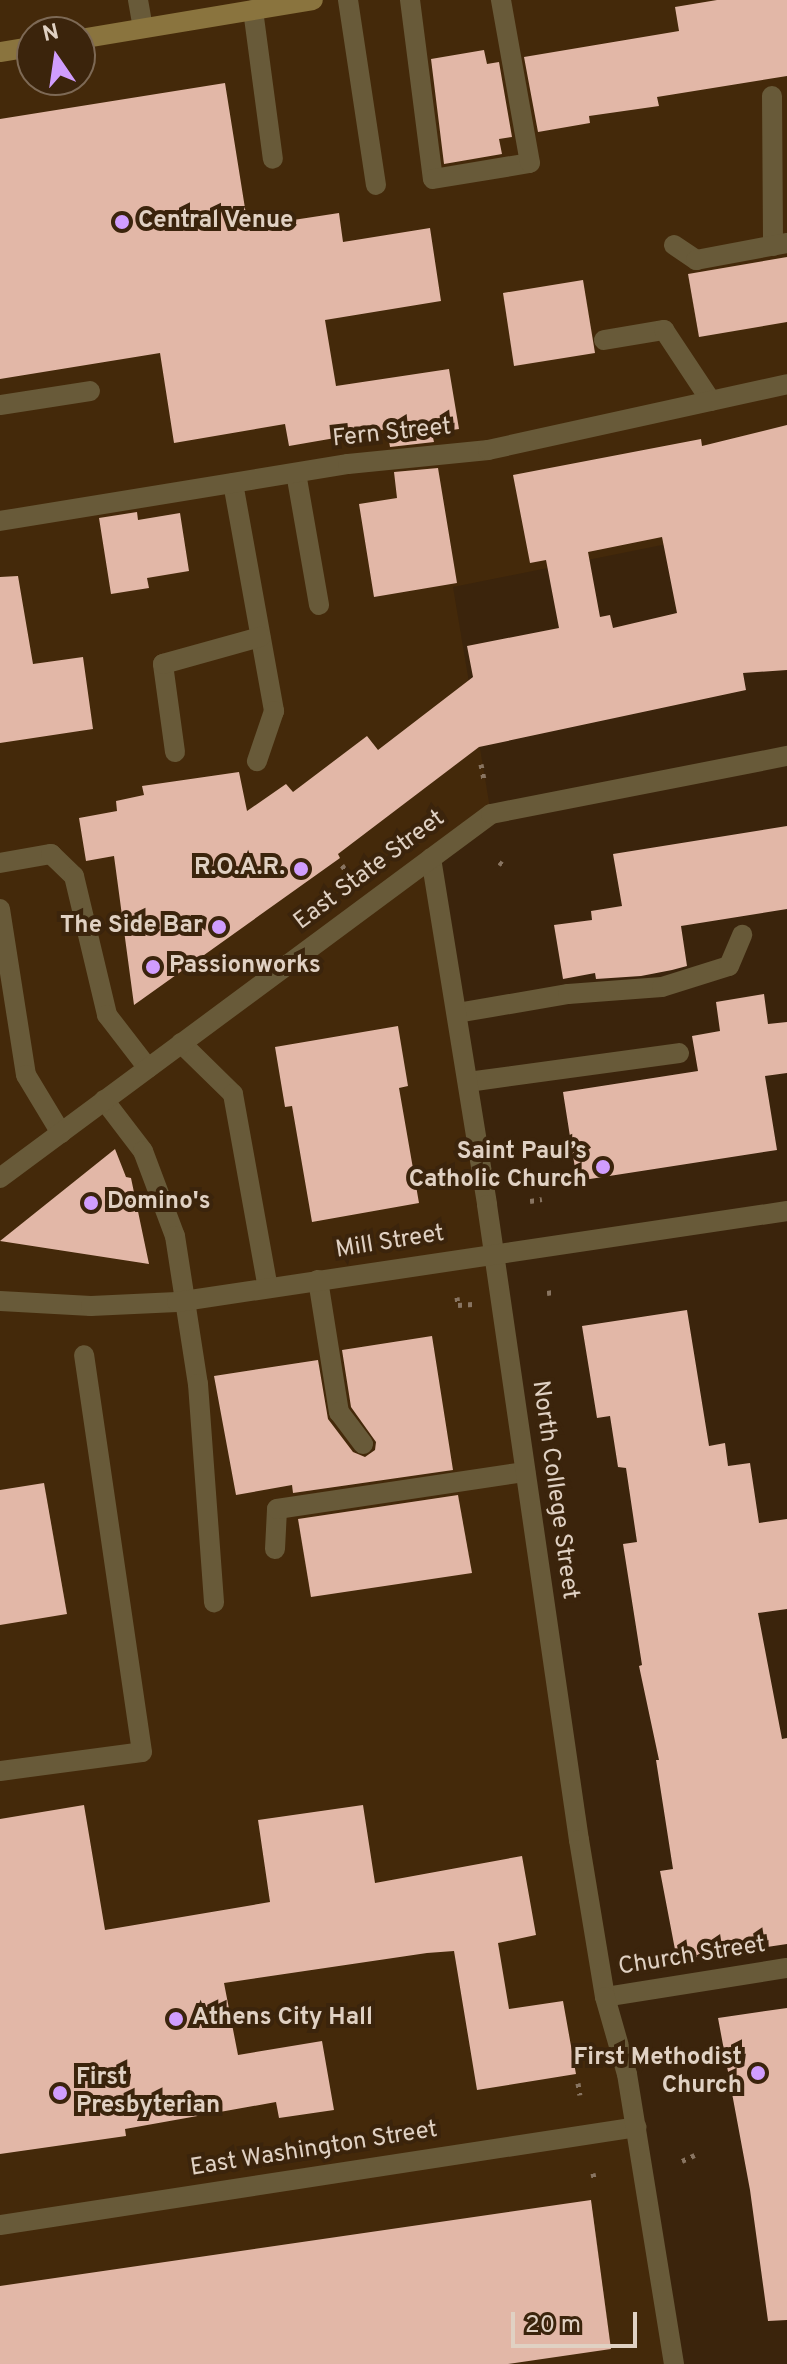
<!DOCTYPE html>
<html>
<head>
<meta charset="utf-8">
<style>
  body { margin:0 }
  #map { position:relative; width:787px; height:2364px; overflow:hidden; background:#3b240c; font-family:Overpass,sans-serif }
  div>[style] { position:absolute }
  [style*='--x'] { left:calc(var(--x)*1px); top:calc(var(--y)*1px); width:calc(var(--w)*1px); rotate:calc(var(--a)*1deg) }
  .built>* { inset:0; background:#44290a }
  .building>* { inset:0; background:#e2b7a7 }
  .path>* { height:5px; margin-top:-2.5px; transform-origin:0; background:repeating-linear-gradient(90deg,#887461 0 4px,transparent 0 10px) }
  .service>* { height:20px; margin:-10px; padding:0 10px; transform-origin:10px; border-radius:10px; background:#685a39 }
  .minor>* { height:20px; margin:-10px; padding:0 10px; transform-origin:10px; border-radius:10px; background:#685a39 }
  .tertiary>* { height:20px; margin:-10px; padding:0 10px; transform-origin:10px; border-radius:10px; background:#685a39 }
  .secondary>* { height:20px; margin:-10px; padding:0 10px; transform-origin:10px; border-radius:10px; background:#8a743e }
  .dots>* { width:22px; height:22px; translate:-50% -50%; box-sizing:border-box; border:4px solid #3b240c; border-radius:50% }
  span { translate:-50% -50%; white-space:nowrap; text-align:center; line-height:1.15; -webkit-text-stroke:8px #3b240c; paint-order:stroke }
  .poi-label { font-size:24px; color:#e0d1c3; font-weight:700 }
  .left { translate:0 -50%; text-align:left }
  .right { translate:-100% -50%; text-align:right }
  .street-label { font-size:24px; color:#e0d1c3 }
  .north { position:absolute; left:16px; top:16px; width:80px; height:80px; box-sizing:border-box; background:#3b240c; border:2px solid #7d6955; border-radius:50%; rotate:347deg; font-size:22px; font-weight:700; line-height:32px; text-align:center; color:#e0d1c3 }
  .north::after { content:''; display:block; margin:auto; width:28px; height:36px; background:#d09dfe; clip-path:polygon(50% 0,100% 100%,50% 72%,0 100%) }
  .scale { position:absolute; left:511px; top:2312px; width:126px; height:36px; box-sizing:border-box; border:4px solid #e0d1c3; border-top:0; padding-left:10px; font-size:24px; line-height:28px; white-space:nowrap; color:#e0d1c3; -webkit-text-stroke:6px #3b240c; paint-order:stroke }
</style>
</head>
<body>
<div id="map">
  <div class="built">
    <div style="clip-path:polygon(evenodd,0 0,787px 0,787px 520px,453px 587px,491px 814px,431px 858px,674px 2364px,0 2364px,0 0,32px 32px,80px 32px,80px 80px,32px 80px,32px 32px)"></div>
  </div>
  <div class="building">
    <div style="clip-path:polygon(717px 0,787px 0,787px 76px,657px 97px,659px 106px,589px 116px,590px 123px,538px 132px,524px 57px,679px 31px,675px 7px)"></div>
    <div style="clip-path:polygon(484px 50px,487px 64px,499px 62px,512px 137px,499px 139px,502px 154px,444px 164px,431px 59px)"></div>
    <div style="clip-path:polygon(225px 83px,248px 227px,339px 213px,343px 242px,430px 228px,441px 301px,325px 320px,336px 386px,449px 369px,459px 429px,432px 433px,434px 442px,390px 447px,387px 429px,289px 446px,285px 424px,174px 443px,160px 353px,0 379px,0 119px)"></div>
    <div style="clip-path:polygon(787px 257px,787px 322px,699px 337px,688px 274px)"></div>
    <div style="clip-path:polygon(583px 280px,595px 353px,514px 366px,503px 293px)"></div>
    <div style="clip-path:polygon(evenodd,787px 425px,787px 670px,743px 673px,746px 690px,479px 747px,338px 854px,340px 858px,134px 1005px,114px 856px,86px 861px,79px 818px,117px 811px,116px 801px,144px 795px,142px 786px,239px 772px,247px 811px,286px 784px,293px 792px,367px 736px,378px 750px,473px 677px,467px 646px,559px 628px,546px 560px,530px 563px,513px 475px,701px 439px,702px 446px,787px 425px,662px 537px,677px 613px,613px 628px,610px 615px,600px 617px,588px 552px,662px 537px)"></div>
    <div style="clip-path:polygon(438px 468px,457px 583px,374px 597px,359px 504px,397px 498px,394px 472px)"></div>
    <div style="clip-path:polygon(137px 512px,138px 520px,180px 513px,189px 571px,147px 578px,149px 588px,111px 594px,99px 518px)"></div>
    <div style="clip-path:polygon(18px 576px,33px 664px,83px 657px,93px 729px,0 743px,0 577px)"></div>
    <div style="clip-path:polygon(787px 826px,787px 909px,681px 926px,687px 966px,672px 970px,641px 976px,596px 979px,595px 973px,563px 979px,554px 925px,592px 920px,591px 911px,622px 906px,613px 854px)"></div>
    <div style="clip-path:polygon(764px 994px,768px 1024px,787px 1022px,787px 1073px,765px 1076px,777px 1150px,577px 1181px,563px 1092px,698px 1071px,692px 1036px,720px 1031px,716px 1002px)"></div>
    <div style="clip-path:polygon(398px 1026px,408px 1086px,399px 1088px,419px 1203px,312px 1222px,292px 1106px,285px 1107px,275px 1047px)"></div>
    <div style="clip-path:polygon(115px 1149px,126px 1177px,131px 1178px,149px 1264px,0 1241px)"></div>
    <div style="clip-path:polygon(687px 1310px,709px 1446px,725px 1443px,728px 1466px,750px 1463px,759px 1523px,787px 1519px,787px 1609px,758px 1613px,782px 1739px,787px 1738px,787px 1944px,677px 1960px,660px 1871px,673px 1869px,656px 1760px,659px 1760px,639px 1666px,642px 1665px,623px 1544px,637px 1542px,626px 1468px,618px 1467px,610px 1416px,597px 1418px,582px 1326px)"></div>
    <div style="clip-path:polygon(432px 1336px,453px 1470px,293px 1493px,292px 1485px,236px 1495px,214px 1376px,318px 1360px,328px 1419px,353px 1452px,365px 1457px,375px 1450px,376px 1442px,351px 1407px,342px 1350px)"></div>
    <div style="clip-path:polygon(44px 1483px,67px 1614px,0 1625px,0 1490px)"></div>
    <div style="clip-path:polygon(458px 1495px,472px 1573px,311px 1597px,298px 1519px)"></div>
    <div style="clip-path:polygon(84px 1805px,105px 1930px,270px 1902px,258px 1820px,363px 1805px,375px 1883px,522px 1856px,536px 1935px,498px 1943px,509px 2009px,563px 2001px,576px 2074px,477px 2090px,454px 1951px,427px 1953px,224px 1983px,238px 2055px,322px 2041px,334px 2110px,279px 2118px,276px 2102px,125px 2129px,126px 2136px,0 2154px,0 1819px)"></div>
    <div style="clip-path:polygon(787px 2008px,787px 2320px,768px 2321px,750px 2190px,718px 2018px)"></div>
    <div style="clip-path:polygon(591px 2200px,611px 2349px,508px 2364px,0 2364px,0 2286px)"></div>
  </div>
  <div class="path">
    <div style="--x:481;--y:764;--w:16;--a:79"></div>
    <div style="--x:499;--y:862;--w:4;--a:34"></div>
    <div style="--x:342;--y:865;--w:11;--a:56"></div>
    <div style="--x:530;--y:1201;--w:12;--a:-9"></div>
    <div style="--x:547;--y:1293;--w:6;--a:-9"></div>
    <div style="--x:457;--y:1297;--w:8;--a:83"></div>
    <div style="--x:458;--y:1305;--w:15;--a:-4"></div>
    <div style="--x:578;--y:2083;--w:12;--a:81"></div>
    <div style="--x:682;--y:2161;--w:14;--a:-25"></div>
    <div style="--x:593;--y:2173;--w:5;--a:79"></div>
  </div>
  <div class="service">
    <div style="--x:348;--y:0;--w:187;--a:81.4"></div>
    <div style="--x:410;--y:0;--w:180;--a:82.7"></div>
    <div style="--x:433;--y:179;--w:98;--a:-9.4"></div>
    <div style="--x:530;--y:163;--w:166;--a:-100.1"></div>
    <div style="--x:253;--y:10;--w:150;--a:82.4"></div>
    <div style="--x:772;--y:96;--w:150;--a:89.6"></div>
    <div style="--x:674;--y:245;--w:27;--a:34"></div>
    <div style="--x:696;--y:260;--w:93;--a:-10.6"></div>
    <div style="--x:604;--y:340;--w:61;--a:-9.5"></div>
    <div style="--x:664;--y:330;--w:85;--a:56.5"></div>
    <div style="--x:0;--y:405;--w:91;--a:-8.8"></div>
    <div style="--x:296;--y:473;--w:134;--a:80.1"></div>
    <div style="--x:233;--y:483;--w:232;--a:79.8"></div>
    <div style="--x:274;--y:711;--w:53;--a:108.8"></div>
    <div style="--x:175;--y:752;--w:89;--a:-97.8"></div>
    <div style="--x:163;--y:664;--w:101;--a:-15.6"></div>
    <div style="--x:0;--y:863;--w:52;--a:-10"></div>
    <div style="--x:51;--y:854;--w:32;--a:44"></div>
    <div style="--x:74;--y:876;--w:143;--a:76.6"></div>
    <div style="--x:107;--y:1015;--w:67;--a:52.3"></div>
    <div style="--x:0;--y:909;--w:168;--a:81.1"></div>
    <div style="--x:26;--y:1075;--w:68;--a:58.9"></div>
    <div style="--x:457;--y:1013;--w:113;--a:-9.7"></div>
    <div style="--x:568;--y:994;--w:94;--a:-4.3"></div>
    <div style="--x:662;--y:987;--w:70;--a:-17.4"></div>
    <div style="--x:729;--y:966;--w:34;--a:-67"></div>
    <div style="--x:181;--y:1043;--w:73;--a:44.4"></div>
    <div style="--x:233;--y:1094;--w:197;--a:79.8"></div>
    <div style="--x:468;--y:1082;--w:213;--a:-7.8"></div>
    <div style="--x:104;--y:1100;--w:64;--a:52.6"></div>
    <div style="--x:143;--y:1151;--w:91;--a:69.4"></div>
    <div style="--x:175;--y:1236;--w:150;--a:81.2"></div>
    <div style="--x:198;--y:1384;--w:219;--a:85.8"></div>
    <div style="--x:318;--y:1280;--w:134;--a:81"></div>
    <div style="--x:339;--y:1412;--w:40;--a:53"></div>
    <div style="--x:275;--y:1549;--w:40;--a:-87.1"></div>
    <div style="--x:277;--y:1509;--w:251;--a:-8.5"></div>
    <div style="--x:0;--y:1771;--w:143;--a:-7.6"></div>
    <div style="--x:142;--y:1752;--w:401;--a:-98.3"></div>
  </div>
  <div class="minor">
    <div style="--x:138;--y:0;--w:28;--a:80"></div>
    <div style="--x:0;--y:521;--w:353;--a:-9.3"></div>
    <div style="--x:348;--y:464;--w:141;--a:-5.7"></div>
    <div style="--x:488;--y:450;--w:306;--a:-12.4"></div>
    <div style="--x:605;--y:1997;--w:184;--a:-9.1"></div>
    <div style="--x:0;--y:2225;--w:644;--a:-8.75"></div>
  </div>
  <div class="tertiary">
    <div style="--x:431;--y:858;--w:351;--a:80.8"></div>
    <div style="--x:487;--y:1205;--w:642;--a:81.76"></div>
    <div style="--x:579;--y:1840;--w:159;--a:80.6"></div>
    <div style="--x:605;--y:1997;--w:80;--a:74.1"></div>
    <div style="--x:627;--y:2074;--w:294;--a:80.8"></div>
    <div style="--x:0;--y:1178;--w:611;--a:-36.55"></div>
    <div style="--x:491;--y:814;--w:302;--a:-11.1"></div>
    <div style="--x:0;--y:1301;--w:91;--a:3.1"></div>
    <div style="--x:91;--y:1306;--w:86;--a:-2.7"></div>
    <div style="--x:177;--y:1302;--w:617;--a:-8.48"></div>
  </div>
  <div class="secondary">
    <div style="--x:80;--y:39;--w:236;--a:-9.5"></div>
    <div style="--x:0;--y:52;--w:32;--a:-9"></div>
  </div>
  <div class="dots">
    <div style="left:122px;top:222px;background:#d09dfe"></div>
    <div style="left:301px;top:869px;background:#d09dfe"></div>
    <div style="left:219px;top:927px;background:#d09dfe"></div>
    <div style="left:153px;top:967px;background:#d09dfe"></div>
    <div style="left:603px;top:1167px;background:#d09dfe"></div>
    <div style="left:91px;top:1203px;background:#d09dfe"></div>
    <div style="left:176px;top:2019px;background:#d09dfe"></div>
    <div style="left:758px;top:2073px;background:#d09dfe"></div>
    <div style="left:60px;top:2093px;background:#d09dfe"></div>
  </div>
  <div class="poi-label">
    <span class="left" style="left:138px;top:222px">Central Venue</span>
    <span class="right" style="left:285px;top:869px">R.O.A.R.</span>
    <span class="right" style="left:203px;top:927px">The Side Bar</span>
    <span class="left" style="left:169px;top:967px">Passionworks</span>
    <span class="right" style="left:587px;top:1167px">Saint Paul’s<br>Catholic Church</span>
    <span class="left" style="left:107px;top:1203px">Domino's</span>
    <span class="left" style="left:192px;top:2019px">Athens City Hall</span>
    <span class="right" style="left:742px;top:2073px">First Methodist<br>Church</span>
    <span class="left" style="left:76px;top:2093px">First<br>Presbyterian</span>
  </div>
  <div class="street-label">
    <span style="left:392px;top:434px;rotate:-6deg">Fern Street</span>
    <span style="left:370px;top:871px;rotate:-37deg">East State Street</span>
    <span style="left:390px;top:1243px;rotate:-9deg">Mill Street</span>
    <span style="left:554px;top:1490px;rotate:82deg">North College Street</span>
    <span style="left:692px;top:1957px;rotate:-9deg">Church Street</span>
    <span style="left:314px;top:2150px;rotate:-9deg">East Washington Street</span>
  </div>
  <div class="north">N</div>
  <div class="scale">20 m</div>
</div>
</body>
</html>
